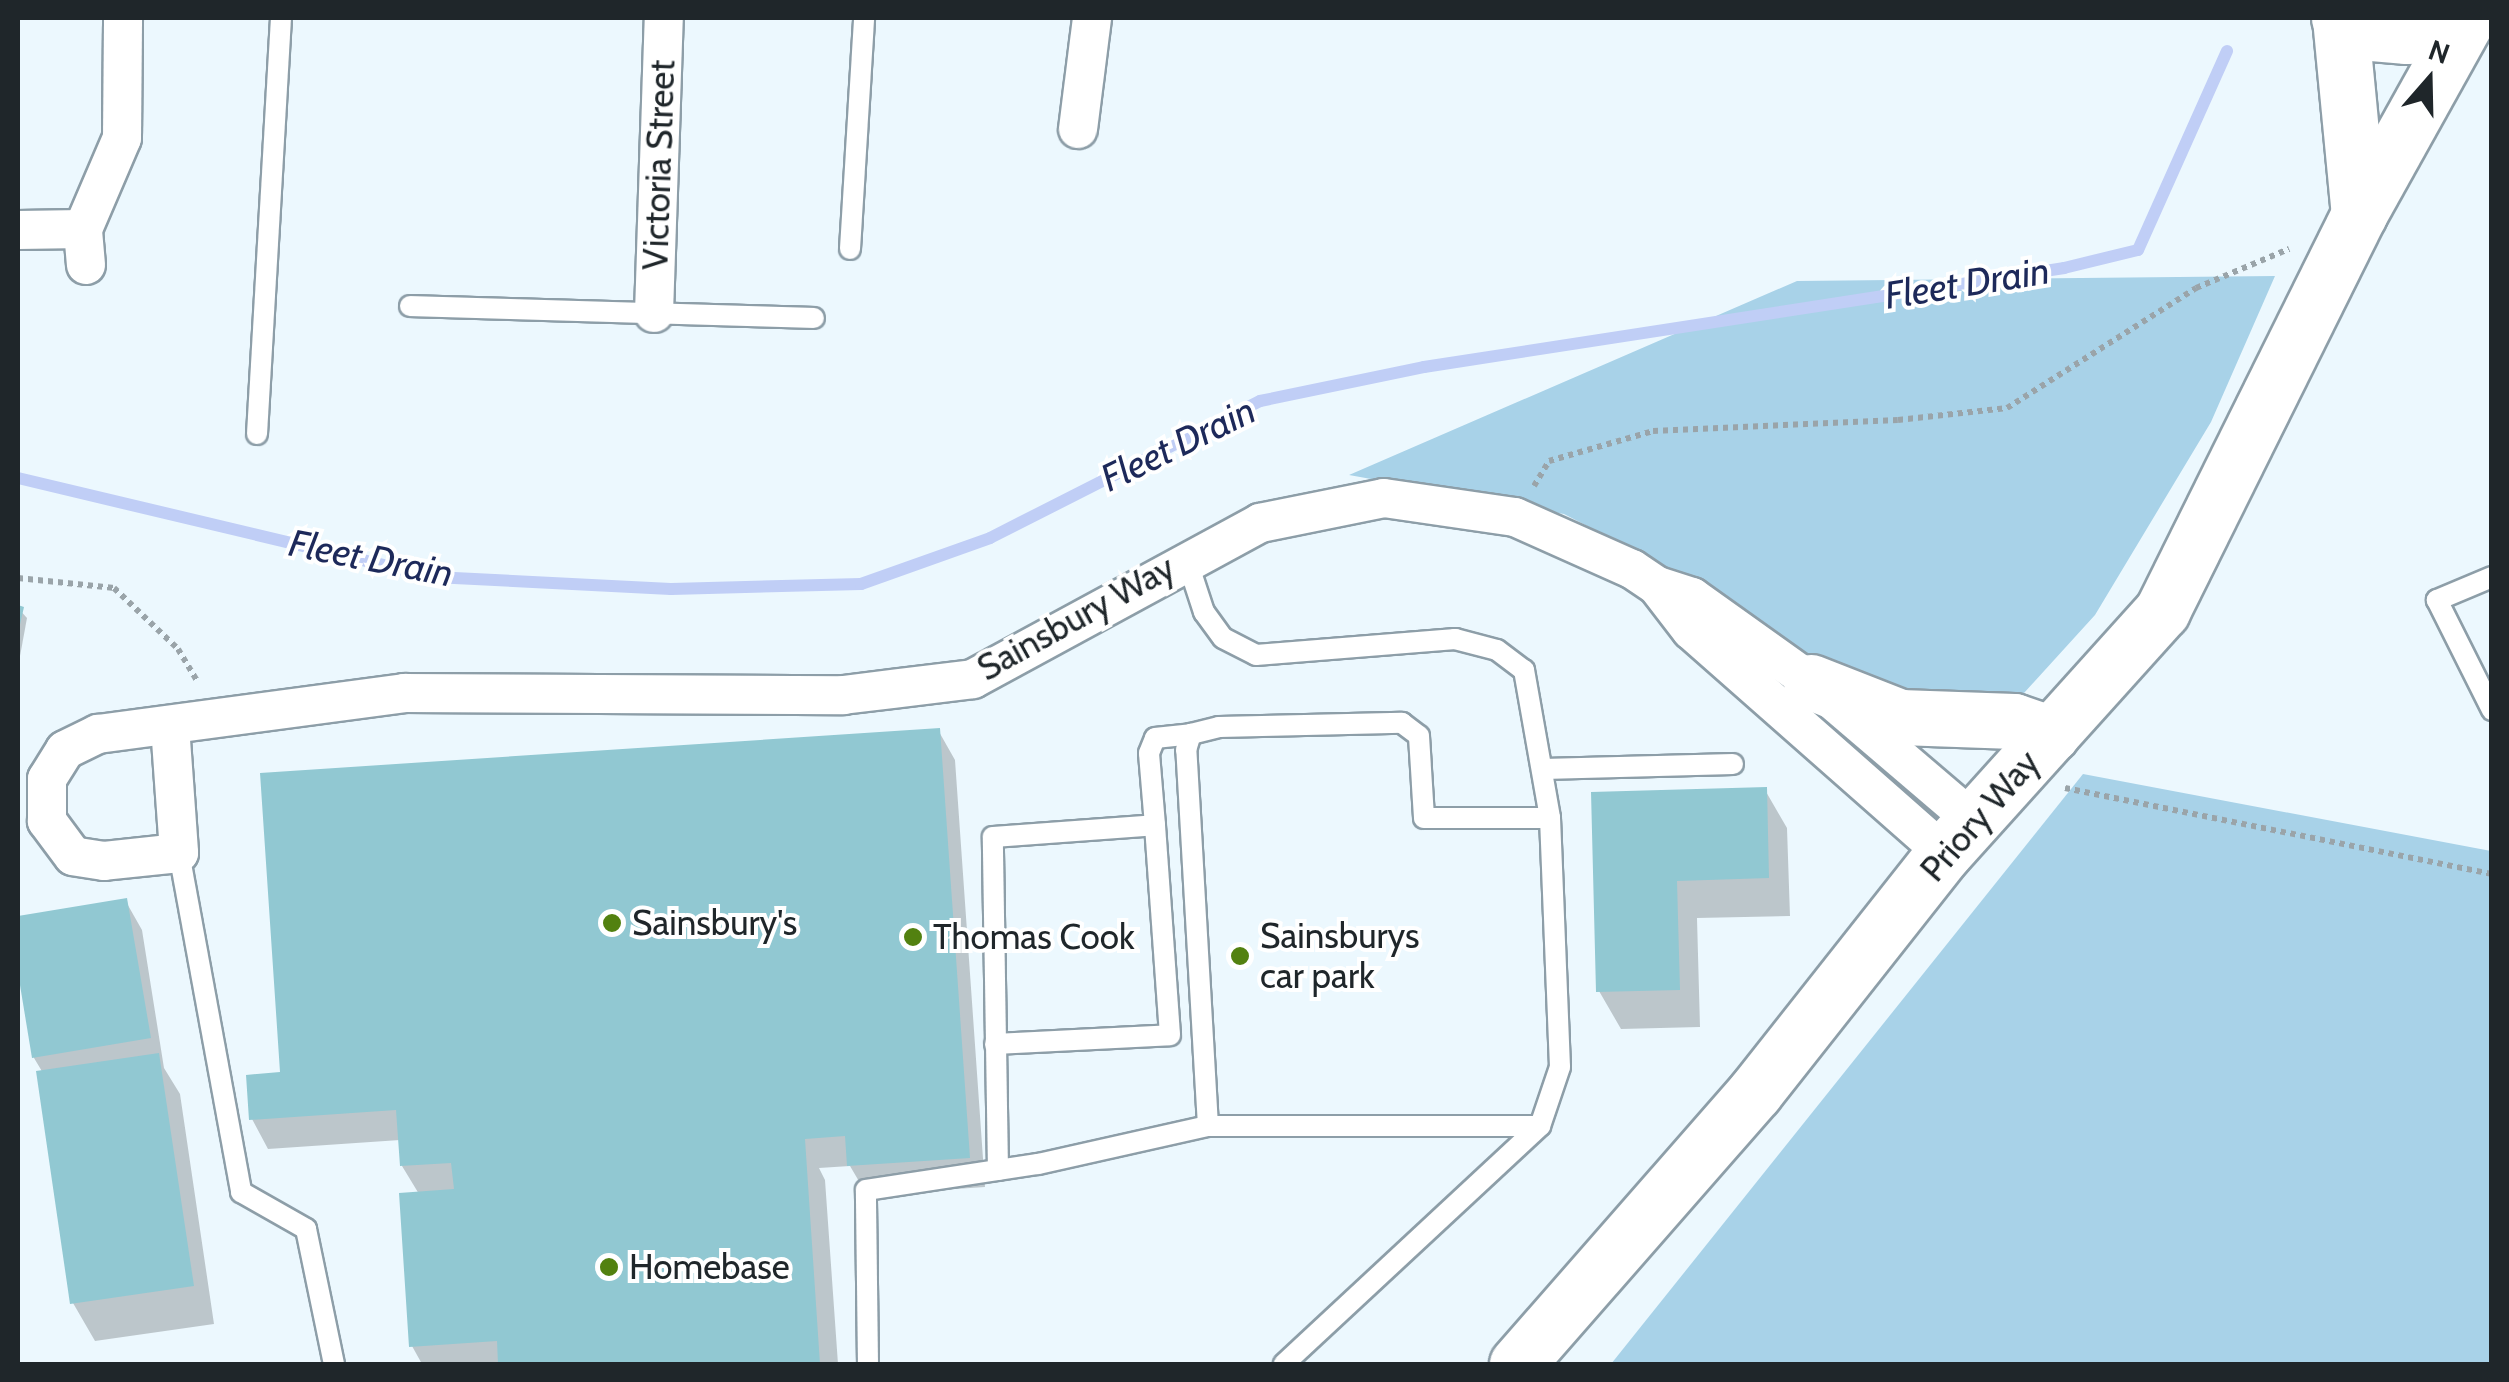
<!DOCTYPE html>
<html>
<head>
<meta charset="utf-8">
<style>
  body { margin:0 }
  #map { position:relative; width:2509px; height:1382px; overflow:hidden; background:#ecf8fe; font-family:Cabin,sans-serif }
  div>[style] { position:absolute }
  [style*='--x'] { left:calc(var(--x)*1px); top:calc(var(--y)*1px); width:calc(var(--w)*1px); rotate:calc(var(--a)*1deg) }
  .green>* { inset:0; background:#a8d2e8 }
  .shadow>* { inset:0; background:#0003 }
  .stream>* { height:12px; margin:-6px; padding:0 6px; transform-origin:6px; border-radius:6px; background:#c0cef6 }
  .building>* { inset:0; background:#91c8d2 }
  .path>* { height:6px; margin-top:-3px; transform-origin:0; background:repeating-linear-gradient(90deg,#9aa4a9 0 5px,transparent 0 10px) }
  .roads { filter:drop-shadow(2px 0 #8d9ea8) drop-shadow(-2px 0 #8d9ea8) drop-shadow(0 2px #8d9ea8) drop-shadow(0 -2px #8d9ea8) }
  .lane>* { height:20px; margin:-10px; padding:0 10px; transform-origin:10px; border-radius:10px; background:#fff }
  .street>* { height:38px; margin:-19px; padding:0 19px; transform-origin:19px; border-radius:19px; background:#fff }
  .secondary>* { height:55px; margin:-27.5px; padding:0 27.5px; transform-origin:27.5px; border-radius:27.5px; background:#fff }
  .dots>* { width:28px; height:28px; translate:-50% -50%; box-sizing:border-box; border:5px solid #fff; border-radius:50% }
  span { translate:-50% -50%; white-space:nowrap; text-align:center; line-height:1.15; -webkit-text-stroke:8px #fff; paint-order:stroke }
  .street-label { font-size:35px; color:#1f262a }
  .poi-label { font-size:35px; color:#1f262a }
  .left { translate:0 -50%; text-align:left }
  .water-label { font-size:38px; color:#1d295a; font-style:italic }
  .frame { position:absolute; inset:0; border:20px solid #1f262a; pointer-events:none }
  .north { position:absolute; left:2379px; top:30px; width:100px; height:100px; -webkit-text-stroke:8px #fff; paint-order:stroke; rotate:20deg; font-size:28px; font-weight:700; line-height:40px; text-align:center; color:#1f262a }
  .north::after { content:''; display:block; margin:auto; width:35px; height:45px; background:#1f262a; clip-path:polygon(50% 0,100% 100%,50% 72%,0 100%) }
</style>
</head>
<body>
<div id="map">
  <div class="green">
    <div style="clip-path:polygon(2275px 276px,2211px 422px,2095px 615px,1983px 738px,1895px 748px,1692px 580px,1564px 514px,1349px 475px,1797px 281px)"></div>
    <div style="clip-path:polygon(2083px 774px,2491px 851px,2491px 1364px,1611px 1364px)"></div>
  </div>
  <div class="shadow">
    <div style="clip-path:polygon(18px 608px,27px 618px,18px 667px)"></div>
    <div style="clip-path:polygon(938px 730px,955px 760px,985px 1187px,867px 1195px,850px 1166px,819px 1168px,825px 1180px,838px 1364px,422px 1364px,412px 1346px,419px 1194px,402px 1166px,400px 1140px,268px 1149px,252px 1119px,283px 1075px)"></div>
    <div style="clip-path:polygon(1765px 790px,1787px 828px,1790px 916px,1697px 918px,1700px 1027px,1621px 1029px,1599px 991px,1594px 794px)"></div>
    <div style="clip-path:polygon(125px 900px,142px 930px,164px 1068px,180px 1094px,214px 1324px,95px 1341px,73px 1303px,43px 1073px,34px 1058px,18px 958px,18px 918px)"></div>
  </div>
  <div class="stream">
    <div style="--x:18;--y:478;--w:428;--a:13.4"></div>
    <div style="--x:434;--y:577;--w:237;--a:2.9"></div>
    <div style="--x:671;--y:589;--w:190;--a:-1.5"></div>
    <div style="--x:861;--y:584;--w:137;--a:-19.6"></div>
    <div style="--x:990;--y:538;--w:303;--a:-26.9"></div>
    <div style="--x:1260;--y:401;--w:167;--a:-11.7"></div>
    <div style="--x:1424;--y:367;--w:648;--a:-8.79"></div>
    <div style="--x:2064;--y:268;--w:76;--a:-13.7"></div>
    <div style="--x:2138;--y:250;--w:218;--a:-65.9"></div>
  </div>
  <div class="building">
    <div style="clip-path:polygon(18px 605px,24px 607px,19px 629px,18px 629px)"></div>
    <div style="clip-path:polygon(940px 728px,970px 1158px,847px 1166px,845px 1136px,805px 1139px,820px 1364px,498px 1364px,497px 1341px,409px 1347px,399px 1193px,454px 1189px,451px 1163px,400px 1166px,396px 1110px,249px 1120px,246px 1075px,280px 1072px,260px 773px)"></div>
    <div style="clip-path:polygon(1767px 787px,1769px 878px,1677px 881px,1680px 990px,1596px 992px,1591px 792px)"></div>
    <div style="clip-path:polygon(127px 898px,151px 1038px,32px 1058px,18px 973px,18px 916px)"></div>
    <div style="clip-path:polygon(159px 1053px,194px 1286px,70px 1304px,36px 1071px)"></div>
  </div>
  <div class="path">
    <div style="--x:1534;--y:486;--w:29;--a:-59"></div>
    <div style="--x:1549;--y:461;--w:108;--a:-16.1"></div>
    <div style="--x:1653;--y:431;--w:245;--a:-2.6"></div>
    <div style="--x:1898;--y:420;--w:110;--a:-6.3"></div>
    <div style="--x:2007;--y:408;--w:224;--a:-32.4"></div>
    <div style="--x:2196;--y:288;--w:101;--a:-22.8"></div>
    <div style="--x:18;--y:578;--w:97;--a:5.9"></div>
    <div style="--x:114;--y:588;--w:88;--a:43.6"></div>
    <div style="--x:178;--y:649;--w:39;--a:59"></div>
    <div style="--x:2065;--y:788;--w:436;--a:11.4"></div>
  </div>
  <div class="roads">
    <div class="lane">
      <div style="--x:850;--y:249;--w:231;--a:-86.5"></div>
      <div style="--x:410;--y:306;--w:404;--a:1.7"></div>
      <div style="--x:257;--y:434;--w:417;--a:-86.7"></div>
      <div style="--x:1186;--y:557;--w:58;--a:71.9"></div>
      <div style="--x:1204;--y:612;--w:32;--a:54"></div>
      <div style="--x:1223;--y:638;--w:37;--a:27"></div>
      <div style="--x:1256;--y:655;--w:200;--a:-4.6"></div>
      <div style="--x:1455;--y:639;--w:43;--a:14.7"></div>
      <div style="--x:1497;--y:650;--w:34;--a:37"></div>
      <div style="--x:1524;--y:670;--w:150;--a:80"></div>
      <div style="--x:1550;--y:818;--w:249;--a:87.7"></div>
      <div style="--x:1560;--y:1067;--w:62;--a:108.7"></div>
      <div style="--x:1540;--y:1126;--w:350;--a:137.1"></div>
      <div style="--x:2492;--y:577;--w:60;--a:157.3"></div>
      <div style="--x:2437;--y:600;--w:123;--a:63.4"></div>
      <div style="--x:1544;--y:769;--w:189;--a:-1.5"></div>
      <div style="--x:179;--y:853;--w:345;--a:79.6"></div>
      <div style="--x:241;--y:1192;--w:75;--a:29.6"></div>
      <div style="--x:306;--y:1229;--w:138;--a:78.3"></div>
      <div style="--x:995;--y:1044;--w:175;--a:-2.9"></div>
      <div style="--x:1170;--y:1035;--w:211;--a:-94.1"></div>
      <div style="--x:1208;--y:1126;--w:332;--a:0"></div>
      <div style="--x:998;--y:1170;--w:333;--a:-90.9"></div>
      <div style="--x:993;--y:837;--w:162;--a:-4.2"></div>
      <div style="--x:1155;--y:825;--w:72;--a:-94.8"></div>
      <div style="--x:1149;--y:753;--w:16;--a:-68"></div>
      <div style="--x:1155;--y:738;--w:36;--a:-6"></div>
      <div style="--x:868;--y:1364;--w:174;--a:-90.7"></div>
      <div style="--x:866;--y:1190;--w:174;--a:-8.6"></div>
      <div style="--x:1038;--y:1164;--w:174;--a:-12.6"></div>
      <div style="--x:1208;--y:1126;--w:377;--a:-93.3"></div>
      <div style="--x:1186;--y:750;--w:17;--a:-73"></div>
      <div style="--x:1191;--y:734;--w:29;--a:-14"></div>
      <div style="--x:1219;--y:727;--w:183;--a:-1.3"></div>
      <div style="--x:1402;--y:723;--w:21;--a:37"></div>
      <div style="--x:1419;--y:736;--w:82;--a:86.5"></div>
      <div style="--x:1424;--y:818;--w:126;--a:0"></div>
    </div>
    <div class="street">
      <div style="--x:1078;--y:129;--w:112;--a:-82.8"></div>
      <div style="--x:18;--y:230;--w:65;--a:-0.9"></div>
      <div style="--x:86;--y:265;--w:36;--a:-95"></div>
      <div style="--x:83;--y:229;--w:99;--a:-66.8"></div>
      <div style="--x:122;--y:138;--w:120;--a:-89.5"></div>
      <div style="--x:654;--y:313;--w:295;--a:-88.1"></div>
      <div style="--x:1658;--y:586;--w:36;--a:18"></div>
      <div style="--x:1692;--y:597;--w:146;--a:35.5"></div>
      <div style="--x:1811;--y:682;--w:214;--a:40.5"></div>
      <div style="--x:170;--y:726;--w:127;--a:85.9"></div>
      <div style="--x:179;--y:853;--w:75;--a:173.9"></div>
      <div style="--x:104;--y:861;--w:31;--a:-171"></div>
      <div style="--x:73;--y:856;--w:44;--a:-126.6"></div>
      <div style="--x:47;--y:821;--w:42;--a:-90"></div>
      <div style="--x:47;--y:779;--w:34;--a:-58"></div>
      <div style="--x:65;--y:750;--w:37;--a:-26"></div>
      <div style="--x:98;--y:734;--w:309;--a:-7.6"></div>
      <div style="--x:404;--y:693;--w:439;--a:0.3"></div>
      <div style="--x:843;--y:695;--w:131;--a:-7"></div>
      <div style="--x:973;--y:679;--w:327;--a:-28.5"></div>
      <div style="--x:1260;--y:523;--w:126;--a:-11.4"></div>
      <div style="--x:1384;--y:498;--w:132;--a:8.3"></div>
      <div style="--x:1515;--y:517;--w:128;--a:24"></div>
      <div style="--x:1632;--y:569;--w:30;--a:34"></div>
      <div style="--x:1657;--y:586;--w:56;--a:52.3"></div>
      <div style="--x:1691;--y:630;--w:337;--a:41.4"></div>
    </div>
    <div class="secondary">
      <div style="--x:2339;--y:18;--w:36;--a:24"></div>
      <div style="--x:2372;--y:33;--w:35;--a:5"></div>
      <div style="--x:2407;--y:36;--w:56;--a:-18.8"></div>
      <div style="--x:2340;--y:18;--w:197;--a:84.5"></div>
      <div style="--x:1811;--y:682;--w:96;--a:21.5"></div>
      <div style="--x:1900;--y:717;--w:114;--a:2"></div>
      <div style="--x:2014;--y:721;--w:40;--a:18.9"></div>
      <div style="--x:1517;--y:1364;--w:361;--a:-48.8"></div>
      <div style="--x:1755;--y:1092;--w:305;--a:-51.7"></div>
      <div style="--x:1944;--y:853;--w:326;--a:-48"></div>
      <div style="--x:2162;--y:611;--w:443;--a:-63.6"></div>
      <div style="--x:2359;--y:214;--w:224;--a:-60.9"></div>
    </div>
  </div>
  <div class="dots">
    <div style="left:612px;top:923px;background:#528110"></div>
    <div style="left:913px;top:937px;background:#528110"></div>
    <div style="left:1240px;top:956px;background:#528110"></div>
    <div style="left:609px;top:1267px;background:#528110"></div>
  </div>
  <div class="street-label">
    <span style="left:659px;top:165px;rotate:-88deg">Victoria Street</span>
    <span style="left:1076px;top:618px;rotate:-29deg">Sainsbury Way</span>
    <span style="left:1980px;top:816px;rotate:-49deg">Priory Way</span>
  </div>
  <div class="poi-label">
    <span class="left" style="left:632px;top:923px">Sainsbury's</span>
    <span class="left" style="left:1260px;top:956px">Sainsburys<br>car park</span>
    <span class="left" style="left:933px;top:937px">Thomas Cook</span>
    <span class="left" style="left:629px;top:1267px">Homebase</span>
  </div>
  <div class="water-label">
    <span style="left:1967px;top:283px;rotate:-9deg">Fleet Drain</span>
    <span style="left:1178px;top:444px;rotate:-26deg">Fleet Drain</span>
    <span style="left:371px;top:558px;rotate:11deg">Fleet Drain</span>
  </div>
  <div class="frame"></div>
  <div class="north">N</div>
</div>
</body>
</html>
